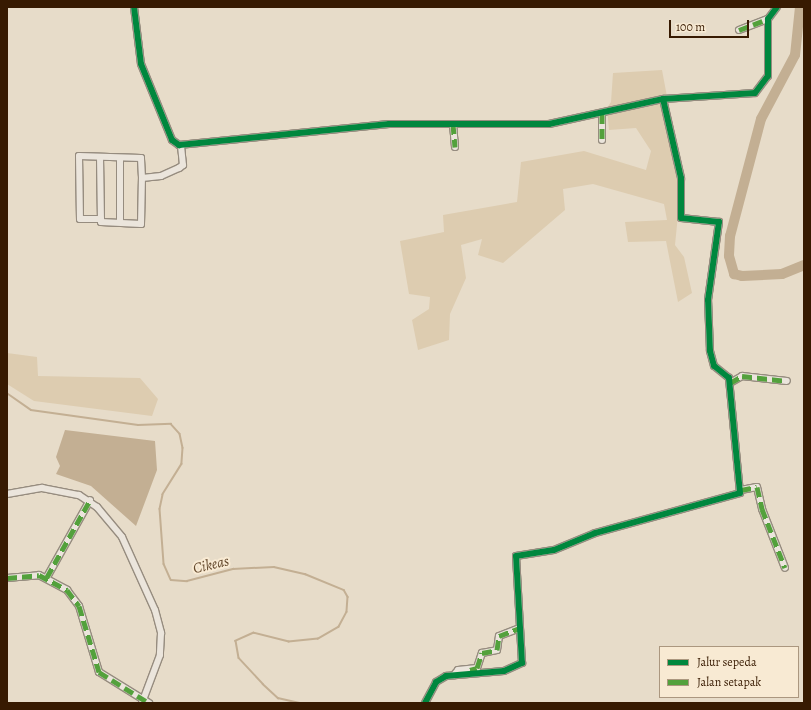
<!DOCTYPE html>
<html>
<head>
<meta charset="utf-8">
<style>
  body { margin:0 }
  #map { position:relative; width:811px; height:710px; overflow:hidden; background:#e7dcc9; font-family:Alegreya,serif }
  div>[style] { position:absolute }
  [style*='--x'] { left:calc(var(--x)*1px); top:calc(var(--y)*1px); width:calc(var(--w)*1px); rotate:calc(var(--a)*1deg) }
  .green>* { inset:0; background:#ddccb0 }
  .water>* { inset:0; background:#c3af93 }
  .stream>* { height:1.5px; margin:-0.75px; padding:0 0.75px; transform-origin:0.75px; border-radius:0.75px; background:#c3af93 }
  .river>* { height:10px; margin:-5px; padding:0 5px; transform-origin:5px; border-radius:5px; background:#c3af93 }
  .roads { filter:drop-shadow(1px 0 #968c7f) drop-shadow(-1px 0 #968c7f) drop-shadow(0 1px #968c7f) drop-shadow(0 -1px #968c7f) }
  .minor>* { height:6px; margin:-3px; padding:0 3px; transform-origin:3px; border-radius:3px; background:#ebe5dc }
  .quiet>* { height:5px; margin-top:-2.5px; transform-origin:0; background:repeating-linear-gradient(90deg,#53a13c 0 10px,transparent 0 15px) }
  .cycleway>* { height:6px; margin:-3px; padding:0 3px; transform-origin:3px; border-radius:3px; background:#00873e }
  span { translate:-50% -50%; white-space:nowrap; text-align:center; line-height:1.15; -webkit-text-stroke:4px #f8ead3; paint-order:stroke }
  .water-label { font-size:15px; color:#63482c; font-style:italic }
  .frame { position:absolute; inset:0; border:8px solid #371a01; pointer-events:none }
  .legend { position:absolute; left:659px; top:646px; width:140px; height:52px; box-sizing:border-box; background:#f8ead3; border:1px solid #ab977f; margin:0; padding:5px 7px; list-style:none; font-size:12px; color:#371a01 }
  .legend li { display:flex; align-items:center; gap:8px; height:20px }
  .legend b { width:20px; border:1px solid #ab977f }
  .scale { position:absolute; left:669px; top:20px; width:80px; height:18px; box-sizing:border-box; border:2px solid #371a01; border-top:0; padding-left:5px; font-size:12px; line-height:14px; white-space:nowrap; color:#371a01; -webkit-text-stroke:3px #f8ead3; paint-order:stroke }
</style>
</head>
<body>
<div id="map">
  <div class="green">
    <div style="clip-path:polygon(662px 70px,668px 102px,662px 102px,680px 195px,675px 245px,684px 257px,692px 293px,678px 302px,666px 241px,628px 242px,625px 222px,667px 220px,664px 204px,593px 184px,563px 189px,565px 210px,503px 263px,478px 255px,482px 239px,461px 245px,466px 278px,450px 314px,449px 340px,418px 350px,412px 320px,429px 309px,430px 297px,409px 294px,400px 241px,444px 232px,443px 215px,517px 202px,521px 162px,584px 151px,646px 170px,651px 151px,636px 128px,609px 130px,607px 108px,611px 102px,613px 73px)"></div>
    <div style="clip-path:polygon(7px 353px,37px 357px,38px 376px,140px 378px,158px 399px,152px 416px,34px 401px,7px 384px)"></div>
  </div>
  <div class="water">
    <div style="clip-path:polygon(65px 430px,155px 441px,157px 470px,136px 526px,91px 486px,56px 474px,60px 466px,56px 457px)"></div>
  </div>
  <div class="stream">
    <div style="--x:7;--y:393;--w:29;--a:35"></div>
    <div style="--x:31;--y:410;--w:108;--a:8"></div>
    <div style="--x:138;--y:425;--w:33;--a:-2"></div>
    <div style="--x:171;--y:424;--w:13;--a:48"></div>
    <div style="--x:180;--y:434;--w:14;--a:78"></div>
    <div style="--x:183;--y:448;--w:16;--a:94"></div>
    <div style="--x:182;--y:464;--w:36;--a:122"></div>
    <div style="--x:163;--y:495;--w:14;--a:102"></div>
    <div style="--x:160;--y:509;--w:55;--a:85.8"></div>
    <div style="--x:164;--y:564;--w:17;--a:66"></div>
    <div style="--x:171;--y:580;--w:16;--a:4"></div>
    <div style="--x:187;--y:581;--w:48;--a:-14.6"></div>
    <div style="--x:233;--y:569;--w:41;--a:-2.8"></div>
    <div style="--x:274;--y:567;--w:32;--a:13"></div>
    <div style="--x:305;--y:574;--w:42;--a:22.3"></div>
    <div style="--x:344;--y:590;--w:8;--a:60"></div>
    <div style="--x:348;--y:597;--w:15;--a:94"></div>
    <div style="--x:347;--y:612;--w:17;--a:118"></div>
    <div style="--x:339;--y:627;--w:24;--a:150"></div>
    <div style="--x:318;--y:639;--w:29;--a:174"></div>
    <div style="--x:289;--y:642;--w:36;--a:-166"></div>
    <div style="--x:254;--y:633;--w:20;--a:156"></div>
    <div style="--x:236;--y:641;--w:17;--a:80"></div>
    <div style="--x:239;--y:658;--w:35;--a:47"></div>
    <div style="--x:263;--y:684;--w:21;--a:43"></div>
    <div style="--x:278;--y:698;--w:22;--a:13"></div>
  </div>
  <div class="river">
    <div style="--x:800;--y:7;--w:48;--a:95.9"></div>
    <div style="--x:795;--y:55;--w:72;--a:118"></div>
    <div style="--x:761;--y:119;--w:121;--a:104.8"></div>
    <div style="--x:730;--y:236;--w:20;--a:93"></div>
    <div style="--x:729;--y:256;--w:19;--a:74"></div>
    <div style="--x:734;--y:274;--w:8;--a:14"></div>
    <div style="--x:742;--y:276;--w:40;--a:-2.9"></div>
    <div style="--x:782;--y:274;--w:24;--a:-22"></div>
  </div>
  <div class="roads">
    <div class="minor">
      <div style="--x:134;--y:7;--w:57;--a:83"></div>
      <div style="--x:141;--y:64;--w:82;--a:67.8"></div>
      <div style="--x:172;--y:140;--w:9;--a:36"></div>
      <div style="--x:179;--y:145;--w:211;--a:-5.7"></div>
      <div style="--x:389;--y:124;--w:160;--a:0"></div>
      <div style="--x:549;--y:124;--w:117;--a:-12.4"></div>
      <div style="--x:663;--y:99;--w:92;--a:-3.7"></div>
      <div style="--x:755;--y:93;--w:21;--a:-53"></div>
      <div style="--x:768;--y:76;--w:57;--a:-90"></div>
      <div style="--x:768;--y:19;--w:15;--a:-53"></div>
      <div style="--x:739;--y:30;--w:31;--a:-21"></div>
      <div style="--x:602;--y:114;--w:26;--a:90"></div>
      <div style="--x:453;--y:124;--w:23;--a:85"></div>
      <div style="--x:100;--y:157;--w:65;--a:89.1"></div>
      <div style="--x:101;--y:222;--w:40;--a:2.9"></div>
      <div style="--x:141;--y:224;--w:46;--a:-88.8"></div>
      <div style="--x:142;--y:178;--w:20;--a:-93"></div>
      <div style="--x:141;--y:158;--w:62;--a:-178.2"></div>
      <div style="--x:79;--y:156;--w:63;--a:89.1"></div>
      <div style="--x:80;--y:219;--w:21;--a:0"></div>
      <div style="--x:142;--y:178;--w:19;--a:-6"></div>
      <div style="--x:161;--y:176;--w:20;--a:-24"></div>
      <div style="--x:179;--y:168;--w:5;--a:-37"></div>
      <div style="--x:183;--y:165;--w:20;--a:-96"></div>
      <div style="--x:120;--y:222;--w:64;--a:-90"></div>
      <div style="--x:730;--y:383;--w:14;--a:-30"></div>
      <div style="--x:742;--y:376;--w:45;--a:6.3"></div>
      <div style="--x:741;--y:490;--w:16;--a:-11"></div>
      <div style="--x:757;--y:487;--w:23;--a:77"></div>
      <div style="--x:762;--y:509;--w:63;--a:68.7"></div>
      <div style="--x:7;--y:494;--w:36;--a:-10"></div>
      <div style="--x:42;--y:488;--w:38;--a:11"></div>
      <div style="--x:79;--y:495;--w:22;--a:34"></div>
      <div style="--x:97;--y:507;--w:39;--a:50"></div>
      <div style="--x:122;--y:537;--w:80;--a:65.7"></div>
      <div style="--x:155;--y:610;--w:24;--a:75"></div>
      <div style="--x:161;--y:633;--w:22;--a:93"></div>
      <div style="--x:160;--y:655;--w:51;--a:110.6"></div>
      <div style="--x:47;--y:577;--w:88;--a:-60.8"></div>
      <div style="--x:7;--y:578;--w:32;--a:-5"></div>
      <div style="--x:39;--y:575;--w:32;--a:28"></div>
      <div style="--x:67;--y:590;--w:20;--a:53"></div>
      <div style="--x:79;--y:606;--w:69;--a:73.1"></div>
      <div style="--x:99;--y:672;--w:59;--a:31.8"></div>
      <div style="--x:454;--y:675;--w:6;--a:-51"></div>
      <div style="--x:458;--y:670;--w:19;--a:-6"></div>
      <div style="--x:477;--y:668;--w:16;--a:-72"></div>
      <div style="--x:482;--y:653;--w:15;--a:-11"></div>
      <div style="--x:497;--y:650;--w:14;--a:-82"></div>
      <div style="--x:499;--y:636;--w:22;--a:-21"></div>
      <div style="--x:425;--y:703;--w:24;--a:-62"></div>
      <div style="--x:436;--y:682;--w:12;--a:-31"></div>
      <div style="--x:446;--y:676;--w:58;--a:-4.9"></div>
      <div style="--x:504;--y:671;--w:20;--a:-24"></div>
      <div style="--x:522;--y:663;--w:107;--a:-93.2"></div>
      <div style="--x:516;--y:556;--w:38;--a:-9"></div>
      <div style="--x:554;--y:550;--w:44;--a:-22.5"></div>
      <div style="--x:595;--y:533;--w:150;--a:-15.4"></div>
      <div style="--x:740;--y:493;--w:116;--a:-95.5"></div>
      <div style="--x:729;--y:378;--w:19;--a:-141"></div>
      <div style="--x:714;--y:366;--w:16;--a:-105"></div>
      <div style="--x:710;--y:351;--w:51;--a:-92.2"></div>
      <div style="--x:708;--y:300;--w:79;--a:-82"></div>
      <div style="--x:719;--y:222;--w:38;--a:-174"></div>
      <div style="--x:681;--y:218;--w:40;--a:-90"></div>
      <div style="--x:681;--y:178;--w:81;--a:-102.8"></div>
    </div>
  </div>
  <div class="quiet">
    <div style="--x:739;--y:30;--w:31;--a:-21"></div>
    <div style="--x:602;--y:114;--w:26;--a:90"></div>
    <div style="--x:453;--y:124;--w:23;--a:85"></div>
    <div style="--x:730;--y:383;--w:14;--a:-30"></div>
    <div style="--x:742;--y:376;--w:45;--a:6.3"></div>
    <div style="--x:741;--y:490;--w:16;--a:-11"></div>
    <div style="--x:757;--y:487;--w:23;--a:77"></div>
    <div style="--x:762;--y:509;--w:63;--a:68.7"></div>
    <div style="--x:47;--y:577;--w:88;--a:-60.8"></div>
    <div style="--x:7;--y:578;--w:32;--a:-5"></div>
    <div style="--x:39;--y:575;--w:32;--a:28"></div>
    <div style="--x:67;--y:590;--w:20;--a:53"></div>
    <div style="--x:79;--y:606;--w:69;--a:73.1"></div>
    <div style="--x:99;--y:672;--w:59;--a:31.8"></div>
    <div style="--x:470;--y:670;--w:7;--a:-16"></div>
    <div style="--x:477;--y:668;--w:16;--a:-72"></div>
    <div style="--x:482;--y:653;--w:15;--a:-11"></div>
    <div style="--x:497;--y:650;--w:14;--a:-82"></div>
    <div style="--x:499;--y:636;--w:22;--a:-21"></div>
  </div>
  <div class="cycleway">
    <div style="--x:134;--y:7;--w:57;--a:83"></div>
    <div style="--x:141;--y:64;--w:82;--a:67.8"></div>
    <div style="--x:172;--y:140;--w:9;--a:36"></div>
    <div style="--x:179;--y:145;--w:211;--a:-5.7"></div>
    <div style="--x:389;--y:124;--w:160;--a:0"></div>
    <div style="--x:549;--y:124;--w:117;--a:-12.4"></div>
    <div style="--x:663;--y:99;--w:92;--a:-3.7"></div>
    <div style="--x:755;--y:93;--w:21;--a:-53"></div>
    <div style="--x:768;--y:76;--w:57;--a:-90"></div>
    <div style="--x:768;--y:19;--w:15;--a:-53"></div>
    <div style="--x:425;--y:703;--w:24;--a:-62"></div>
    <div style="--x:436;--y:682;--w:12;--a:-31"></div>
    <div style="--x:446;--y:676;--w:58;--a:-4.9"></div>
    <div style="--x:504;--y:671;--w:20;--a:-24"></div>
    <div style="--x:522;--y:663;--w:107;--a:-93.2"></div>
    <div style="--x:516;--y:556;--w:38;--a:-9"></div>
    <div style="--x:554;--y:550;--w:44;--a:-22.5"></div>
    <div style="--x:595;--y:533;--w:150;--a:-15.4"></div>
    <div style="--x:740;--y:493;--w:116;--a:-95.5"></div>
    <div style="--x:729;--y:378;--w:19;--a:-141"></div>
    <div style="--x:714;--y:366;--w:16;--a:-105"></div>
    <div style="--x:710;--y:351;--w:51;--a:-92.2"></div>
    <div style="--x:708;--y:300;--w:79;--a:-82"></div>
    <div style="--x:719;--y:222;--w:38;--a:-174"></div>
    <div style="--x:681;--y:218;--w:40;--a:-90"></div>
    <div style="--x:681;--y:178;--w:81;--a:-102.8"></div>
  </div>
  <div class="water-label">
    <span style="left:211px;top:565px;rotate:-13deg">Cikeas</span>
  </div>
  <div class="frame"></div>
  <ul class="legend">
  <li><b style="height:5px;background:#00873e"></b>Jalur sepeda</li>
  <li><b style="height:5px;background:#53a13c"></b>Jalan setapak</li>
  </ul>
  <div class="scale">100 m</div>
</div>
</body>
</html>
